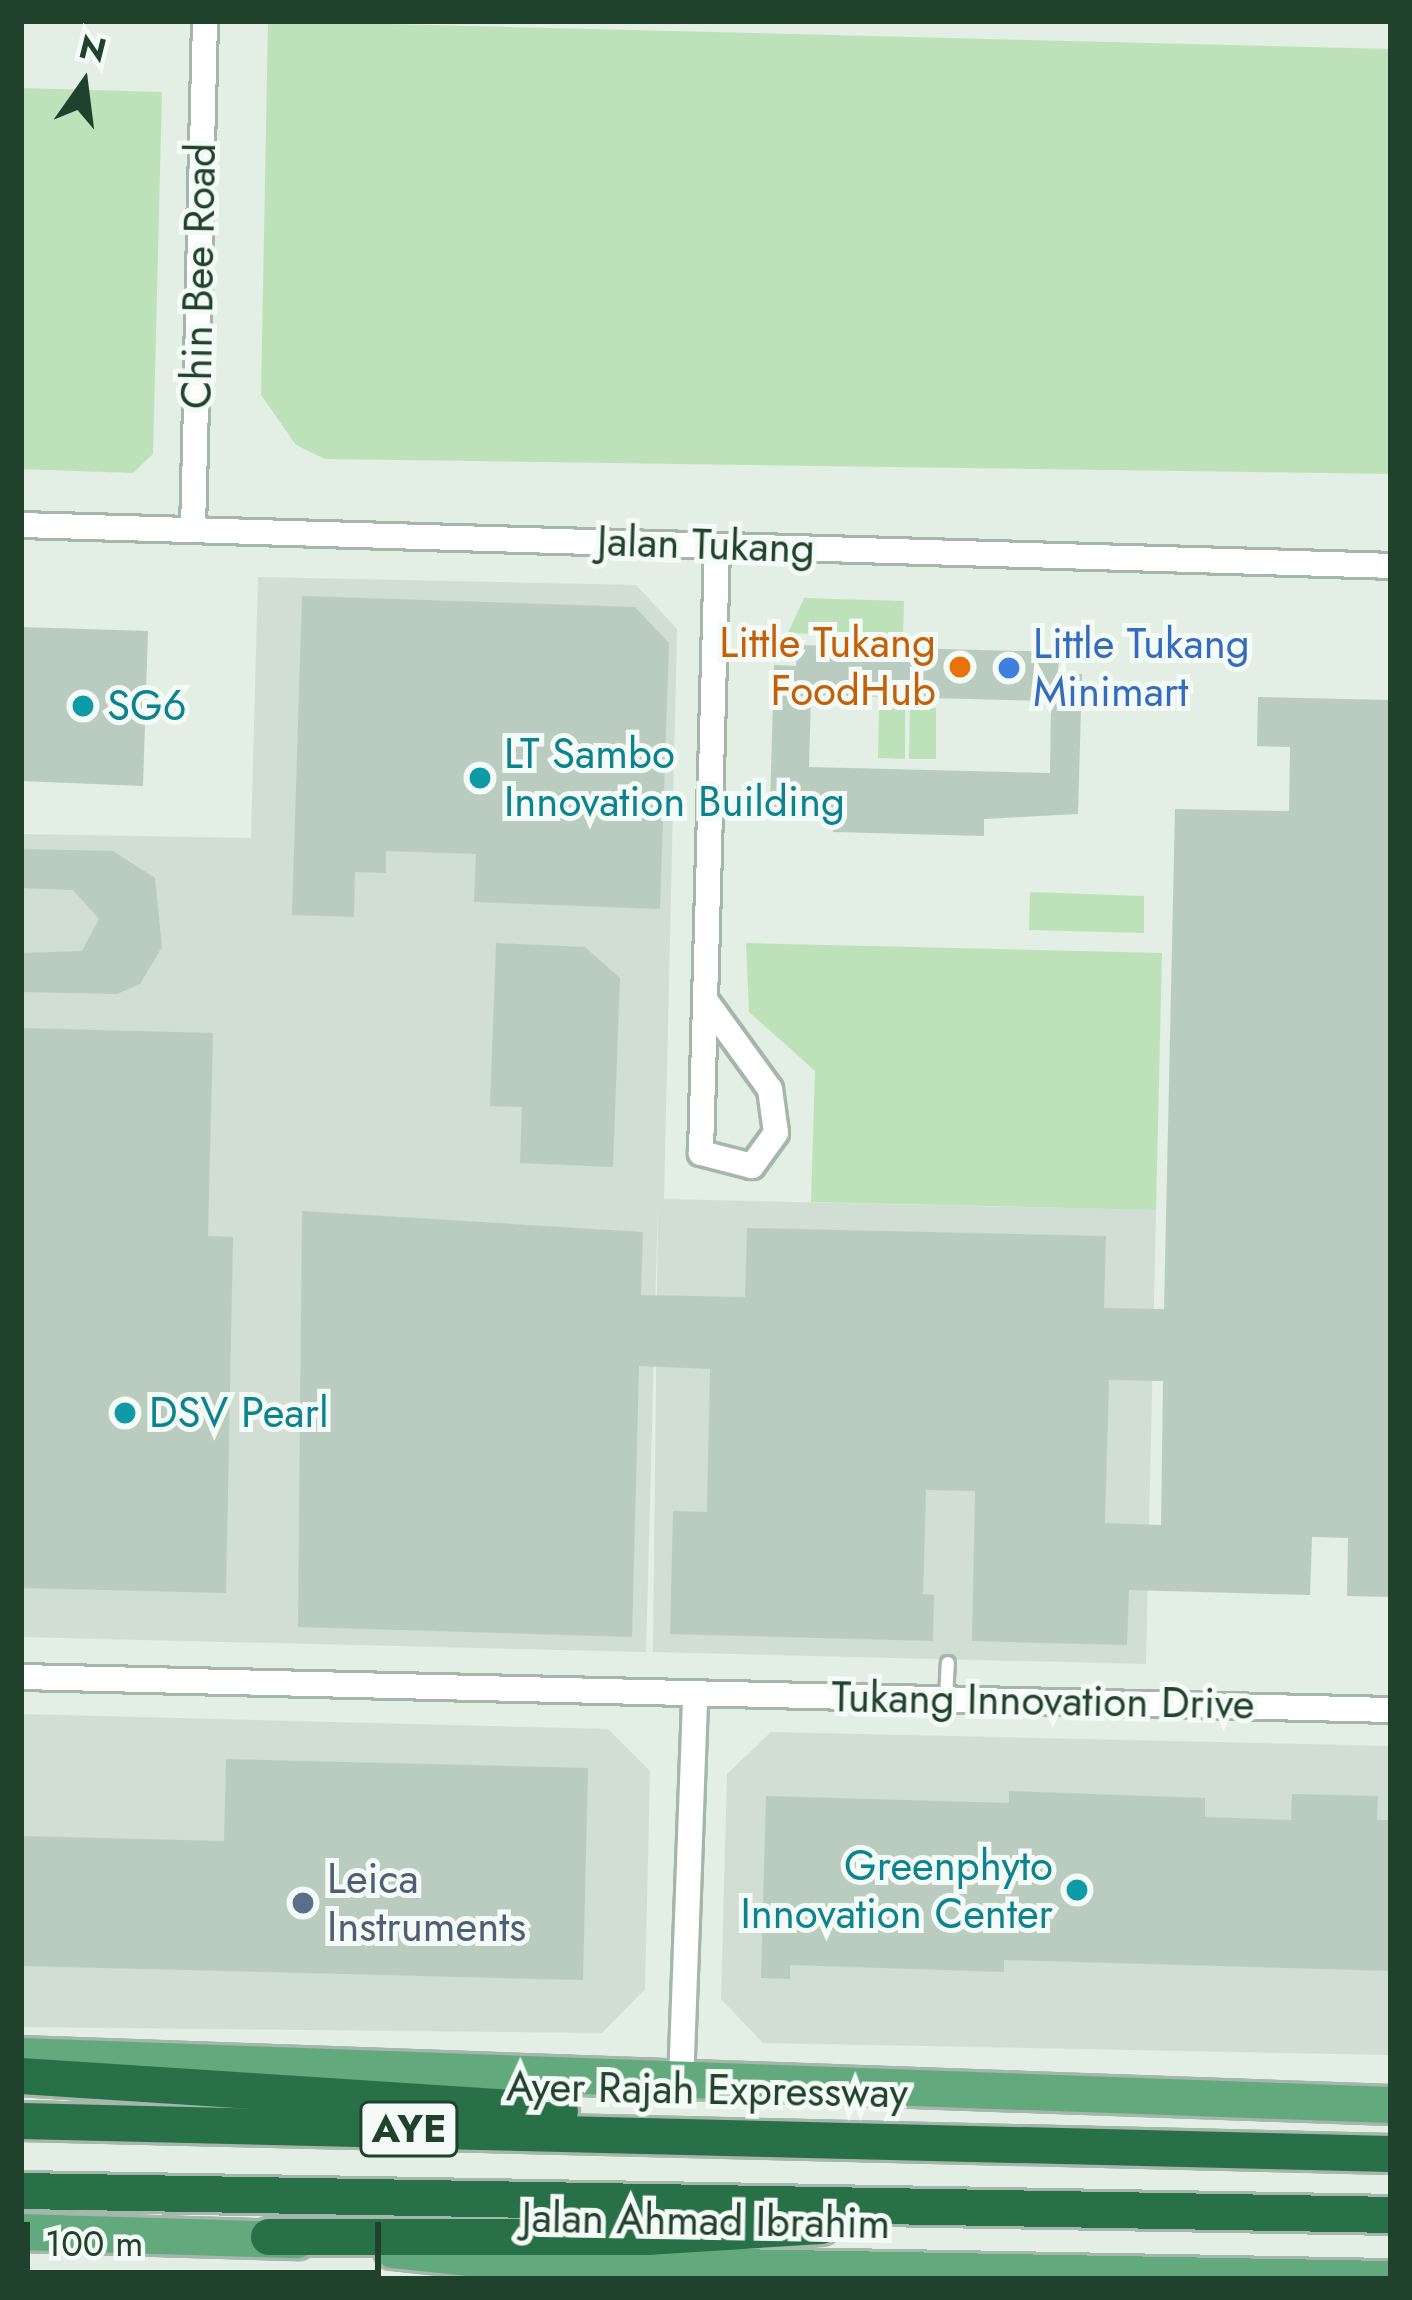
<!DOCTYPE html>
<html>
<head>
<meta charset="utf-8">
<style>
  body { margin:0 }
  #map { position:relative; width:1412px; height:2300px; overflow:hidden; background:#e3eee5; font-family:Jost,sans-serif }
  div>[style] { position:absolute }
  [style*='--x'] { left:calc(var(--x)*1px); top:calc(var(--y)*1px); width:calc(var(--w)*1px); rotate:calc(var(--a)*1deg) }
  .built>* { inset:0; background:#d0ded3 }
  .green>* { inset:0; background:#bde2b9 }
  .building>* { inset:0; background:#baccbf }
  .roads { filter:drop-shadow(3px 0 #a5b7aa) drop-shadow(-3px 0 #a5b7aa) drop-shadow(0 3px #a5b7aa) drop-shadow(0 -3px #a5b7aa) }
  .lane>* { height:12px; margin:-6px; padding:0 6px; transform-origin:6px; border-radius:6px; background:#fff }
  .street>* { height:24px; margin:-12px; padding:0 12px; transform-origin:12px; border-radius:12px; background:#fff }
  .primary>* { height:36px; margin:-18px; padding:0 18px; transform-origin:18px; border-radius:18px; background:#62a97d }
  .highway>* { height:36px; margin:-18px; padding:0 18px; transform-origin:18px; border-radius:18px; background:#287148 }
  .dots>* { width:33px; height:33px; translate:-50% -50%; box-sizing:border-box; border:6px solid #f4faf5; border-radius:50% }
  span { translate:-50% -50%; white-space:nowrap; text-align:center; line-height:1.15; -webkit-text-stroke:10px #f4faf5; paint-order:stroke }
  .shield-label span { padding:3px 9px; background:#f4faf5; border:3px solid; border-radius:9px; -webkit-text-stroke-width:0 }
  .shield-label { font-size:39px; color:#20422d; font-weight:700 }
  .street-label { font-size:42px; color:#20422d }
  .food-label { font-size:42px; color:#c56008 }
  .right { translate:-100% -50%; text-align:right }
  .shop-label { font-size:42px; color:#366cbe }
  .left { translate:0 -50%; text-align:left }
  .culture-label { font-size:42px; color:#0d838f }
  .service-label { font-size:42px; color:#4e5e75 }
  .frame { position:absolute; inset:0; border:24px solid #20422d; pointer-events:none }
  .north { position:absolute; left:24px; top:24px; width:120px; height:120px; -webkit-text-stroke:9px #f4faf5; paint-order:stroke; rotate:14deg; font-size:33px; font-weight:700; line-height:48px; text-align:center; color:#20422d }
  .north::after { content:''; display:block; margin:auto; width:42px; height:54px; background:#20422d; clip-path:polygon(50% 0,100% 100%,50% 72%,0 100%) }
  .scale { position:absolute; left:24px; top:2222px; width:357px; height:54px; box-sizing:border-box; border:6px solid #20422d; border-top:0; padding-left:15px; font-size:36px; line-height:42px; white-space:nowrap; color:#20422d; -webkit-text-stroke:9px #f4faf5; paint-order:stroke }
</style>
</head>
<body>
<div id="map">
  <div class="built">
    <div style="clip-path:polygon(258px 577px,636px 585px,677px 629px,664px 1199px,1156px 1210px,1146px 1664px,653px 1652px,658px 1199px,646px 1652px,21px 1637px,21px 834px,251px 838px)"></div>
    <div style="clip-path:polygon(21px 1714px,608px 1729px,650px 1771px,645px 1989px,602px 2033px,21px 2027px)"></div>
    <div style="clip-path:polygon(771px 1732px,1391px 1746px,1391px 2055px,763px 2043px,721px 1999px,727px 1774px)"></div>
  </div>
  <div class="green">
    <div style="clip-path:polygon(268px 21px,1391px 49px,1391px 474px,325px 459px,296px 445px,261px 395px)"></div>
    <div style="clip-path:polygon(21px 88px,162px 92px,153px 454px,133px 473px,21px 469px)"></div>
    <div style="clip-path:polygon(804px 598px,904px 601px,903px 637px,788px 633px)"></div>
    <div style="clip-path:polygon(879px 708px,905px 708px,905px 759px,878px 758px)"></div>
    <div style="clip-path:polygon(910px 708px,936px 708px,936px 759px,909px 759px)"></div>
    <div style="clip-path:polygon(1030px 892px,1144px 896px,1144px 933px,1029px 930px)"></div>
    <div style="clip-path:polygon(746px 943px,1162px 953px,1156px 1210px,811px 1202px,815px 1071px,749px 1012px)"></div>
  </div>
  <div class="building">
    <div style="clip-path:polygon(302px 596px,635px 607px,669px 643px,660px 909px,474px 902px,476px 854px,386px 851px,386px 873px,355px 872px,354px 917px,292px 915px)"></div>
    <div style="clip-path:polygon(21px 627px,148px 631px,143px 786px,21px 781px)"></div>
    <div style="clip-path:polygon(evenodd,797px 645px,1059px 652px,1058px 674px,1082px 674px,1078px 814px,984px 819px,984px 836px,833px 832px,833px 814px,770px 806px,774px 665px,796px 666px,797px 645px,811px 695px,1051px 701px,1050px 773px,809px 767px,811px 695px)"></div>
    <div style="clip-path:polygon(evenodd,1258px 697px,1391px 700px,1391px 1597px,1347px 1596px,1348px 1538px,1312px 1537px,1310px 1595px,1129px 1590px,1127px 1645px,972px 1641px,975px 1491px,926px 1490px,923px 1594px,934px 1595px,933px 1641px,670px 1634px,673px 1511px,707px 1512px,710px 1369px,639px 1366px,632px 1637px,298px 1627px,302px 1211px,643px 1232px,641px 1295px,745px 1297px,747px 1228px,1106px 1236px,1104px 1308px,1164px 1309px,1175px 809px,1289px 811px,1290px 747px,1257px 746px,1258px 697px,1109px 1380px,1163px 1381px,1161px 1525px,1105px 1523px,1109px 1380px)"></div>
    <div style="clip-path:polygon(21px 849px,113px 851px,155px 878px,162px 947px,140px 984px,117px 994px,21px 992px,21px 953px,82px 951px,99px 919px,73px 890px,21px 888px)"></div>
    <div style="clip-path:polygon(496px 943px,585px 947px,620px 978px,613px 1167px,520px 1163px,522px 1107px,490px 1106px)"></div>
    <div style="clip-path:polygon(21px 1028px,213px 1033px,208px 1236px,233px 1237px,226px 1593px,21px 1588px)"></div>
    <div style="clip-path:polygon(226px 1759px,588px 1768px,583px 1980px,21px 1966px,21px 1836px,224px 1841px)"></div>
    <div style="clip-path:polygon(1009px 1791px,1205px 1798px,1205px 1817px,1291px 1820px,1292px 1794px,1378px 1796px,1377px 1820px,1391px 1820px,1391px 1971px,1004px 1960px,1004px 1972px,790px 1965px,790px 1979px,761px 1978px,766px 1796px,1009px 1803px)"></div>
  </div>
  <div class="roads">
    <div class="lane">
      <div style="--x:946;--y:1698;--w:35;--a:-87"></div>
    </div>
    <div class="street">
      <div style="--x:21;--y:525;--w:1371;--a:1.71"></div>
      <div style="--x:193;--y:530;--w:509;--a:-88.65"></div>
      <div style="--x:706;--y:1001;--w:109;--a:54"></div>
      <div style="--x:770;--y:1089;--w:44;--a:82.2"></div>
      <div style="--x:776;--y:1133;--w:41;--a:126"></div>
      <div style="--x:752;--y:1166;--w:53;--a:-165.7"></div>
      <div style="--x:701;--y:1153;--w:607;--a:-88.49"></div>
      <div style="--x:21;--y:1677;--w:1370;--a:1.38"></div>
      <div style="--x:681;--y:2083;--w:390;--a:-87.9"></div>
    </div>
    <div class="primary">
      <div style="--x:21;--y:2056;--w:1371;--a:2.05"></div>
      <div style="--x:21;--y:2232;--w:276;--a:1.7"></div>
      <div style="--x:393;--y:2250;--w:122;--a:6.1"></div>
      <div style="--x:514;--y:2263;--w:877;--a:1.05"></div>
    </div>
    <div class="highway">
      <div style="--x:21;--y:2076;--w:540;--a:3.72"></div>
      <div style="--x:21;--y:2121;--w:1370;--a:1.38"></div>
      <div style="--x:21;--y:2191;--w:1370;--a:1"></div>
      <div style="--x:269;--y:2237;--w:378;--a:0"></div>
      <div style="--x:647;--y:2237;--w:174;--a:-3.6"></div>
    </div>
  </div>
  <div class="dots">
    <div style="left:960px;top:667px;background:#e8710a"></div>
    <div style="left:1009px;top:668px;background:#3f7fe0"></div>
    <div style="left:83px;top:706px;background:#0f9aa8"></div>
    <div style="left:480px;top:778px;background:#0f9aa8"></div>
    <div style="left:125px;top:1413px;background:#0f9aa8"></div>
    <div style="left:1077px;top:1890px;background:#0f9aa8"></div>
    <div style="left:303px;top:1903px;background:#5c6f8a"></div>
  </div>
  <div class="shield-label">
    <span style="left:409px;top:2129px">AYE</span>
  </div>
  <div class="street-label">
    <span style="left:199px;top:276px;rotate:-89deg">Chin Bee Road</span>
    <span style="left:706px;top:545px;rotate:2deg">Jalan Tukang</span>
    <span style="left:1043px;top:1701px;rotate:1deg">Tukang Innovation Drive</span>
    <span style="left:707px;top:2090px;rotate:1deg">Ayer Rajah Expressway</span>
    <span style="left:706px;top:2221px;rotate:1deg">Jalan Ahmad Ibrahim</span>
  </div>
  <div class="food-label">
    <span class="right" style="left:936px;top:667px">Little Tukang<br>FoodHub</span>
  </div>
  <div class="shop-label">
    <span class="left" style="left:1033px;top:668px">Little Tukang<br>Minimart</span>
  </div>
  <div class="culture-label">
    <span class="left" style="left:107px;top:706px">SG6</span>
    <span class="left" style="left:504px;top:778px">LT Sambo<br>Innovation Building</span>
    <span class="left" style="left:149px;top:1413px">DSV Pearl</span>
    <span class="right" style="left:1053px;top:1890px">Greenphyto<br>Innovation Center</span>
  </div>
  <div class="service-label">
    <span class="left" style="left:327px;top:1903px">Leica<br>Instruments</span>
  </div>
  <div class="frame"></div>
  <div class="north">N</div>
  <div class="scale">100 m</div>
</div>
</body>
</html>
